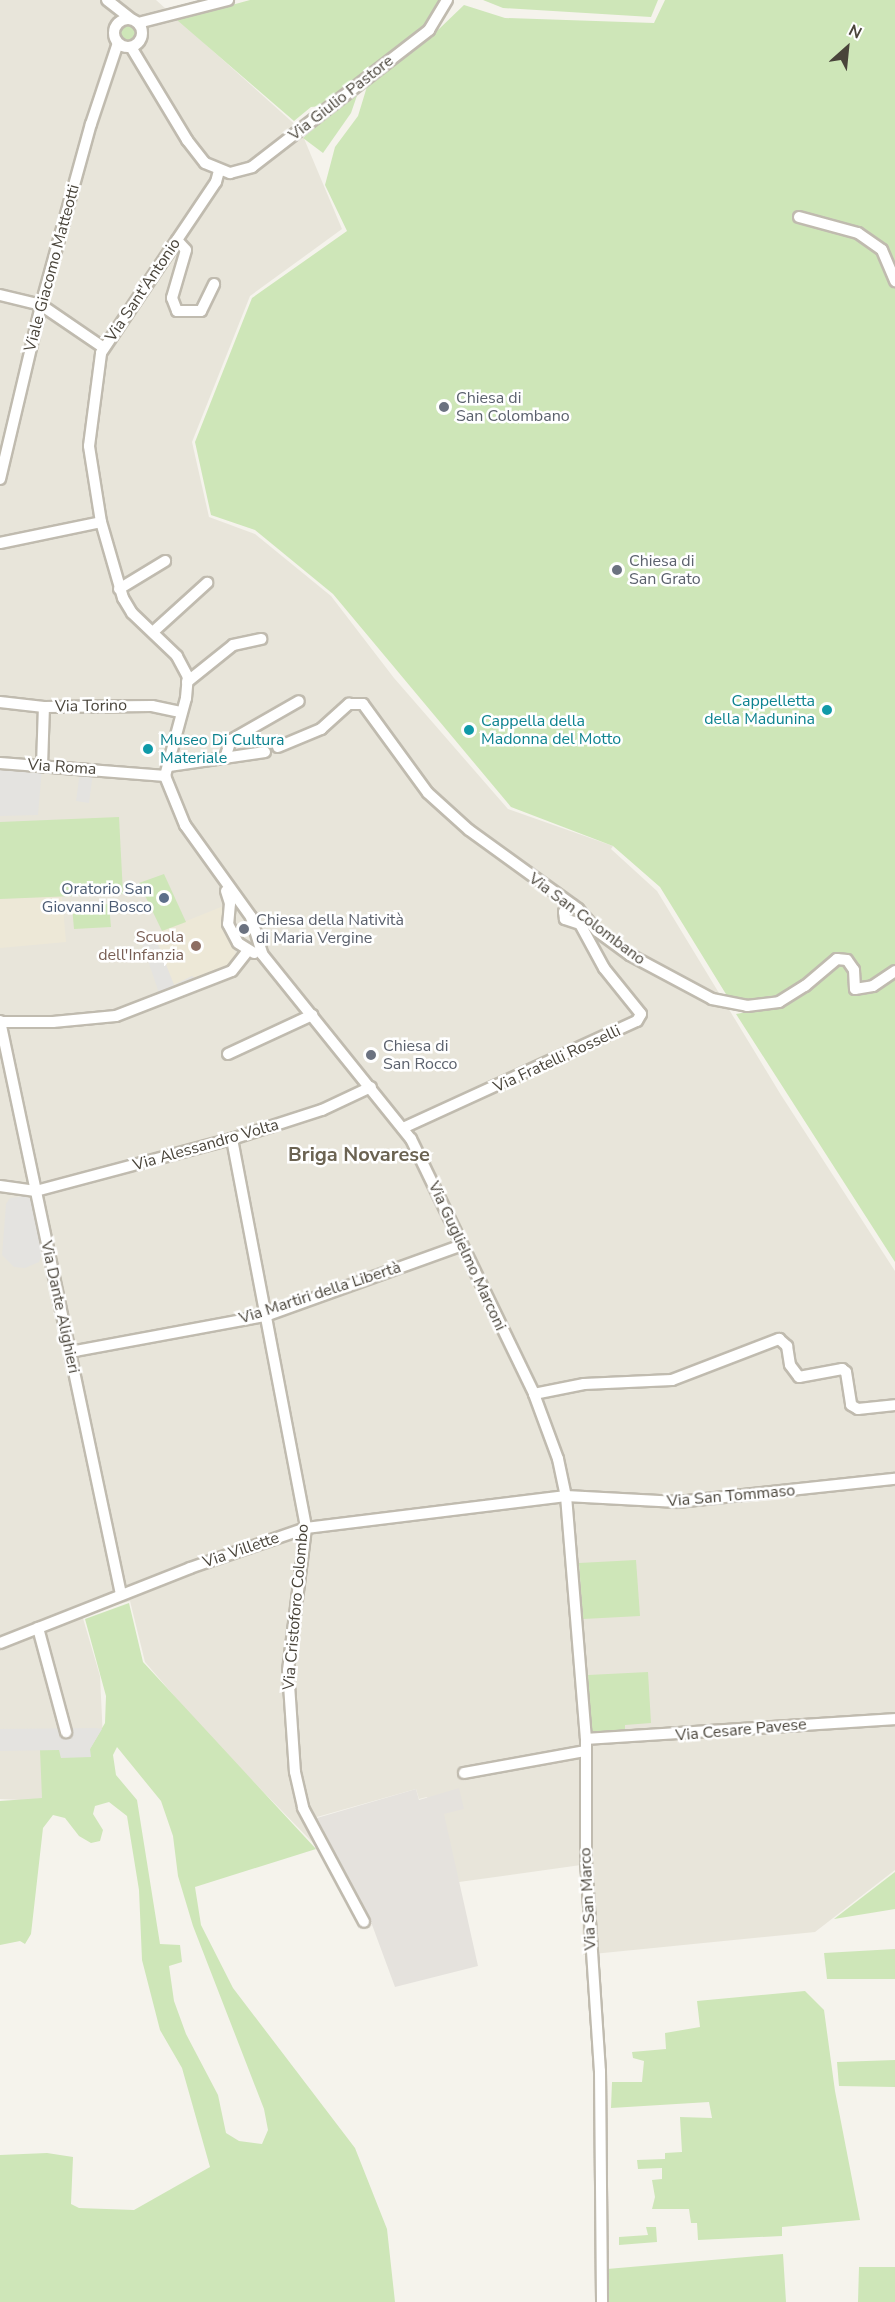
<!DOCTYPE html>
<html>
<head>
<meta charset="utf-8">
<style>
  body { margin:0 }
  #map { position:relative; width:895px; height:2302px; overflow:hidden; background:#f5f3ec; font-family:"Nunito Sans",sans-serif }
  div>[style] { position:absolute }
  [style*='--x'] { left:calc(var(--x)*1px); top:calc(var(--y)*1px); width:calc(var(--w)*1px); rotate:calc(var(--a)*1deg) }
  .residential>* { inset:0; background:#e8e5da }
  .industrial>* { inset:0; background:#e5e2dd }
  .education>* { inset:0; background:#ede8d7 }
  .green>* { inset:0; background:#cee6b8 }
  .round { border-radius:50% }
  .parking>* { inset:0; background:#e4e3e0 }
  .roads { filter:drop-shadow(2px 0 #c0bbaf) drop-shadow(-2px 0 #c0bbaf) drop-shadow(0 2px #c0bbaf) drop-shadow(0 -2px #c0bbaf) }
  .minor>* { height:10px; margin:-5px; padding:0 5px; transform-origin:5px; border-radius:5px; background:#fff }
  .minor>.ring { margin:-5px; padding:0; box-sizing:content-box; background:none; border:10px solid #fff; border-radius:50% }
  .dots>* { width:16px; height:16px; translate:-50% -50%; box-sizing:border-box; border:3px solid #fff; border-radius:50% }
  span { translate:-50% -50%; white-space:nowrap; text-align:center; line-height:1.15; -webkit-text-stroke:5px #fff; paint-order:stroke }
  .street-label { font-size:16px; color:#49443a }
  .worship-label { font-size:16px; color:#5b616d }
  .left { translate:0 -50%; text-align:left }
  .culture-label { font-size:16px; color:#0d838f }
  .right { translate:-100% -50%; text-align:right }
  .service-label { font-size:16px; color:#4e5e75 }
  .education-label { font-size:16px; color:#785e54 }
  .quarter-label { font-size:20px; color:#6b6352; font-weight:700 }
  .north { position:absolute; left:817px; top:18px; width:60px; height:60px; -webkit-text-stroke:4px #fff; paint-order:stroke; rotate:27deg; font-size:16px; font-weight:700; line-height:24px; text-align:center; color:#49443a }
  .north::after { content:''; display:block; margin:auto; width:21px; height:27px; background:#49443a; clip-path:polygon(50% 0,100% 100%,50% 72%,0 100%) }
</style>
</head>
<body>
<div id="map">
  <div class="residential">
    <div style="clip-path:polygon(0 0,156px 0,300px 129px,342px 229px,250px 296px,192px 442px,209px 517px,255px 534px,331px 596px,394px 678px,508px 809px,613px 846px,611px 849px,657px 891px,781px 1095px,895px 1271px,895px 1870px,815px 1932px,583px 1955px,581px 1865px,459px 1882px,427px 1797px,419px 1799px,416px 1789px,317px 1817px,328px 1845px,317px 1847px,207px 1734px,145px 1662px,130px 1601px,82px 1615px,100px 1676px,103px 1739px,41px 1801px,0 1799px)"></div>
  </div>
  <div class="industrial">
    <div style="clip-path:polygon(459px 1788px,464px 1809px,444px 1814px,478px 1966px,395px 1987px,371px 1922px,317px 1818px,416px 1789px,419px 1800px)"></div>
  </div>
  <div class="education">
    <div style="clip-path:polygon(62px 896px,66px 942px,0 948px,0 899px)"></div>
    <div style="clip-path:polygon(226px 905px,224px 924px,237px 957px,232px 965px,197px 980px,192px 976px,174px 985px,154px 934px)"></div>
  </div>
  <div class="green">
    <div style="clip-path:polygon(250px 0,445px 0,428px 28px,322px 106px,311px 107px,294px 121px,177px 20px)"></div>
    <div style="clip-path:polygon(483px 0,658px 0,651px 17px,503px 8px)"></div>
    <div style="clip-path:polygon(665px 0,895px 0,895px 969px,862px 988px,848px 959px,778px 999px,729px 999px,660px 887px,613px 846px,511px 807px,333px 594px,255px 530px,211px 515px,195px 442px,252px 298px,347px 231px,325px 185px,335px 147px,358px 116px,369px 80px,439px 29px,464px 5px,505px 18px,654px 23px)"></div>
    <div class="round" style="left:116px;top:21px;width:24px;height:24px"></div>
    <div style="clip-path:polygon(361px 84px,351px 113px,323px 153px,303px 138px)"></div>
    <div style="clip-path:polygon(119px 817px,123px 894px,0 899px,0 822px)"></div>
    <div style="clip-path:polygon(164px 874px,186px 922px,162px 931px,139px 883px)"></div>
    <div style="clip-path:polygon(109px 904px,111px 927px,74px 929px,72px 906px)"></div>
    <div style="clip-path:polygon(846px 962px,852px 971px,854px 990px,895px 976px,895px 1262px,736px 1014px,779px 1006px,827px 968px)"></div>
    <div style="clip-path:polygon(636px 1560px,640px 1616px,583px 1619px,579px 1563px)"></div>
    <div style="clip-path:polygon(evenodd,129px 1603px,143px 1662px,316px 1849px,195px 1887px,201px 1925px,233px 1988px,355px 2148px,387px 2229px,395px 2302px,0 2302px,0 2155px,47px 2153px,73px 2157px,71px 2204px,79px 2208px,134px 2210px,210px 2167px,182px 2068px,160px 2030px,142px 1960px,139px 1890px,127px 1816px,109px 1802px,95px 1806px,93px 1814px,103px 1830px,100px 1841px,91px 1843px,79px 1836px,65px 1818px,53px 1815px,43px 1828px,31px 1934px,25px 1944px,20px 1941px,0 1945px,0 1801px,42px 1798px,40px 1750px,60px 1750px,61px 1757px,90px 1749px,105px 1723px,106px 1696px,85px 1619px,129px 1603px,117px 1747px,161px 1801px,173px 1836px,178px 1876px,193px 1926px,264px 2109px,268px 2130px,262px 2144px,239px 2141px,226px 2133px,218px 2095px,186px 2034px,174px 2001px,169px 1966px,182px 1962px,180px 1945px,160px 1944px,137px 1800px,116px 1775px,113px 1755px,117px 1747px)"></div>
    <div style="clip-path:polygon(648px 1672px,651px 1723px,625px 1725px,625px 1735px,591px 1737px,588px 1675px)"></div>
    <div style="clip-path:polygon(895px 1872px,895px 1909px,834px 1919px)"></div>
    <div style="clip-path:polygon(895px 1949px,895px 1979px,827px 1979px,824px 1953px)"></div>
    <div style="clip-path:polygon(805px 1991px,824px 2010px,835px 2091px,860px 2220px,782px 2227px,782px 2236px,698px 2240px,697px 2223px,691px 2223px,689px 2209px,652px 2209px,655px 2197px,652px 2180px,662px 2179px,662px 2168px,638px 2169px,637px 2160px,665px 2159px,665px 2153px,682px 2152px,680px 2117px,712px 2118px,709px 2102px,611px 2108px,612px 2082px,642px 2082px,644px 2061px,633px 2058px,632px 2052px,666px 2049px,665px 2033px,700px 2027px,697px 2001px)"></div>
    <div style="clip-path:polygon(895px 2060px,895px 2087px,839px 2086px,837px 2062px)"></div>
    <div style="clip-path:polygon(646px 2227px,656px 2227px,657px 2242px,619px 2245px,619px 2237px,648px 2235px)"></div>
    <div style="clip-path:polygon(783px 2254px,786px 2302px,607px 2302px,607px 2269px)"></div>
    <div style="clip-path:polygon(859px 2267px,895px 2267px,895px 2302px,858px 2302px)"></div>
  </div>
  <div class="parking">
    <div style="clip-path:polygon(0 766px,42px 769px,38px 815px,0 816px)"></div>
    <div style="clip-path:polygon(80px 771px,93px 773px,89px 803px,76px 801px)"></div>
    <div style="clip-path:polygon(139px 934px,154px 934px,174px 985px,192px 976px,200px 983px,161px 999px)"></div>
    <div style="clip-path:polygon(26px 1196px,35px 1202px,44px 1249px,39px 1262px,25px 1268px,14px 1267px,2px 1255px,6px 1204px,10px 1198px)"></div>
    <div style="clip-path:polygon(0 1729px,95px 1728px,102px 1729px,90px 1749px,91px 1757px,61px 1758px,59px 1750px,0 1751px)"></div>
  </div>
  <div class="roads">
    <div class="minor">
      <div style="--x:107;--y:0;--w:31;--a:38"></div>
      <div class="ring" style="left:114px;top:19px;width:18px;height:18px"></div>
      <div style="--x:138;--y:23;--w:93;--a:-14.3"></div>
      <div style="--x:131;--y:47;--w:109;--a:58.9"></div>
      <div style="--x:187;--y:140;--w:29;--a:52"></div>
      <div style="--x:205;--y:163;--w:27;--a:22"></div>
      <div style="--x:230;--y:173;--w:23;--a:-15"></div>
      <div style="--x:252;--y:167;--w:224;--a:-37.7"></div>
      <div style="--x:429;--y:30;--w:35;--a:-59"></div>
      <div style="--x:799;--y:217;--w:61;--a:15.2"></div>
      <div style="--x:858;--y:233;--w:29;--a:35"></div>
      <div style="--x:882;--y:250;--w:34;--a:67"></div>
      <div style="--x:177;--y:240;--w:13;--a:48"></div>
      <div style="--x:186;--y:250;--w:50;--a:106.3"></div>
      <div style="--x:172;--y:298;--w:14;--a:69"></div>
      <div style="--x:177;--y:311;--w:24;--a:0"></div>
      <div style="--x:201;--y:311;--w:30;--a:-64"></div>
      <div style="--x:0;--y:295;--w:42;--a:13.7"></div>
      <div style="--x:41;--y:305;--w:76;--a:34.3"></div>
      <div style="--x:0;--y:479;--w:179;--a:-76.7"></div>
      <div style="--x:41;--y:305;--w:188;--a:-74.6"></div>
      <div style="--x:91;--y:124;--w:85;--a:-71.6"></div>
      <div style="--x:0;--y:543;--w:103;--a:-11.7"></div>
      <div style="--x:119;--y:589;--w:54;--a:-31.3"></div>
      <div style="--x:154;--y:631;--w:72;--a:-42.2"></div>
      <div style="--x:187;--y:682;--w:59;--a:-38.8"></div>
      <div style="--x:233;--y:645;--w:29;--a:-12"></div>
      <div style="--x:0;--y:702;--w:44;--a:6.5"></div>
      <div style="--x:44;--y:707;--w:108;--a:-0.5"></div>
      <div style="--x:152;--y:706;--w:30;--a:12"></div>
      <div style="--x:278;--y:747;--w:47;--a:-22.7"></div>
      <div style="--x:321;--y:729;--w:38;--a:-42"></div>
      <div style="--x:349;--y:704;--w:14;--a:0"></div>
      <div style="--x:363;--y:704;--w:110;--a:53.9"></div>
      <div style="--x:428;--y:793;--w:55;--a:42.1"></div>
      <div style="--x:469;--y:830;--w:135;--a:35.9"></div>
      <div style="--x:578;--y:909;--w:29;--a:49"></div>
      <div style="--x:597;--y:931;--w:41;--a:36"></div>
      <div style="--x:630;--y:955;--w:93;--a:28.2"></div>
      <div style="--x:712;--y:999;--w:36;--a:11"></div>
      <div style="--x:747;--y:1006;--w:32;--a:-7"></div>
      <div style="--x:779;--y:1002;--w:31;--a:-32"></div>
      <div style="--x:805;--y:986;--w:42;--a:-40.2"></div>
      <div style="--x:837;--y:959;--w:10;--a:6"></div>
      <div style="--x:847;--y:960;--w:12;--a:55"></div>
      <div style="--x:854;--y:970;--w:19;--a:87"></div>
      <div style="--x:855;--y:989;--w:18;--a:-9"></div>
      <div style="--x:873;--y:986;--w:27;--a:-34"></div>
      <div style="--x:226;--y:755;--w:16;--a:-72"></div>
      <div style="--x:231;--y:740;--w:78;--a:-29.8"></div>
      <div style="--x:0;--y:763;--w:166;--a:4.5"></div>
      <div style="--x:42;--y:766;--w:59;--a:-88.1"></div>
      <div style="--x:169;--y:766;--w:97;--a:-8.3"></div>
      <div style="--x:165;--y:776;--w:53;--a:67.8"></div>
      <div style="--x:185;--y:825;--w:113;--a:54.3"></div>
      <div style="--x:251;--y:917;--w:39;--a:73"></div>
      <div style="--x:262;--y:954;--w:238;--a:51.2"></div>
      <div style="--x:411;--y:1139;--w:283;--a:64.2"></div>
      <div style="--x:534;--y:1394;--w:69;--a:69.7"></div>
      <div style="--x:558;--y:1459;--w:38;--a:78"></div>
      <div style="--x:566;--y:1496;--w:244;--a:85.3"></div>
      <div style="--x:586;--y:1739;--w:122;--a:90"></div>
      <div style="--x:586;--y:1861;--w:210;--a:86.2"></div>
      <div style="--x:600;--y:2071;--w:231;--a:89.5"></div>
      <div style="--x:165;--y:776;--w:81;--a:-74.9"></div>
      <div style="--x:186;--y:698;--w:21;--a:-85"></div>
      <div style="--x:188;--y:677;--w:24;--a:-118"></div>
      <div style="--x:177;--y:656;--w:62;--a:-136.3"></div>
      <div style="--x:132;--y:613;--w:17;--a:-121"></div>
      <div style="--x:123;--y:598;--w:79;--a:-106.1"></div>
      <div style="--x:101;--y:522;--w:77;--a:-99"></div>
      <div style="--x:89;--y:446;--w:94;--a:-82.6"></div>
      <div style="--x:101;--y:353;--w:206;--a:-56.1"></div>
      <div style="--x:216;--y:182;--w:11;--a:-75"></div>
      <div style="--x:226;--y:891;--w:13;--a:72"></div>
      <div style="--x:230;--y:903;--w:21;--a:95"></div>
      <div style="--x:228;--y:924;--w:21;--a:62"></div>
      <div style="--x:238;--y:943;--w:19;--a:32"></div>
      <div style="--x:0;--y:1021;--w:586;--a:78.08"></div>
      <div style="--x:0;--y:1022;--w:53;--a:0"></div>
      <div style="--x:53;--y:1022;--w:63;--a:-5.4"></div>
      <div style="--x:116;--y:1016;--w:124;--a:-21.2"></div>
      <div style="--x:232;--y:971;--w:24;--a:-52"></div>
      <div style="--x:228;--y:1054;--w:93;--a:-24.9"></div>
      <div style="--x:403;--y:1128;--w:257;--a:-24.6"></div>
      <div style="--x:637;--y:1021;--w:8;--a:-60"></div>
      <div style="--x:641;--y:1014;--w:59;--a:-128.8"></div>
      <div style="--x:604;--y:968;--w:50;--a:-118.6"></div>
      <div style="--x:580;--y:924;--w:16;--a:-162"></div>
      <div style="--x:565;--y:919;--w:7;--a:-98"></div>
      <div style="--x:564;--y:912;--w:11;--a:-38"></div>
      <div style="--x:232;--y:1139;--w:396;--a:79.2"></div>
      <div style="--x:306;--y:1528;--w:143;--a:97.2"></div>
      <div style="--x:288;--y:1670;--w:102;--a:86.1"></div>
      <div style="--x:295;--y:1772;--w:37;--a:77"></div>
      <div style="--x:303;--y:1808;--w:129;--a:61.8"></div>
      <div style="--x:0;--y:1186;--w:36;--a:8"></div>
      <div style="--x:36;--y:1191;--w:203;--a:-14.9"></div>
      <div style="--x:232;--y:1139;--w:95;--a:-17.9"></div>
      <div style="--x:322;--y:1110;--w:54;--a:-25.1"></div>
      <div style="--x:70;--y:1352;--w:198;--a:-10.5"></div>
      <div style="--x:265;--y:1316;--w:209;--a:-19.8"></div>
      <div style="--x:534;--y:1394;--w:51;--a:-11.3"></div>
      <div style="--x:584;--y:1384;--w:88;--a:-2.6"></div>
      <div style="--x:672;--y:1380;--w:115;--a:-21"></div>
      <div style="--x:779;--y:1339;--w:11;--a:41"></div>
      <div style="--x:787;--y:1346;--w:19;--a:81"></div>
      <div style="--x:790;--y:1365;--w:15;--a:53"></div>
      <div style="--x:799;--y:1377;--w:44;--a:-10.5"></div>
      <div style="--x:842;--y:1369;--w:5;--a:37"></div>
      <div style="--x:846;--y:1372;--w:33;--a:81"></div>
      <div style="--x:851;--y:1405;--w:8;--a:30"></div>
      <div style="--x:858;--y:1409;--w:37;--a:-6"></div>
      <div style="--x:38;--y:1628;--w:108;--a:74.9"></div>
      <div style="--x:0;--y:1643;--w:204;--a:-21.5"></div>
      <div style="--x:190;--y:1568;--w:123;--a:-19"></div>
      <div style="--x:306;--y:1528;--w:262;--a:-7"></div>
      <div style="--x:566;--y:1496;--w:112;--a:3.1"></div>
      <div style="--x:678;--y:1502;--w:218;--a:-6.1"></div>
      <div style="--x:586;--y:1739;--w:310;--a:-3.7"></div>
      <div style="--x:464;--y:1773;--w:123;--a:-10.3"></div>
    </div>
  </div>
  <div class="dots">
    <div style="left:444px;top:407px;background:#6b7280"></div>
    <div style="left:617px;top:570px;background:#6b7280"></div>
    <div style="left:827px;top:710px;background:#0f9aa8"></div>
    <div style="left:469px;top:730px;background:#0f9aa8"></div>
    <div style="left:148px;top:749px;background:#0f9aa8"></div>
    <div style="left:164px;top:898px;background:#5c6f8a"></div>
    <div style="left:244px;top:929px;background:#6b7280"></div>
    <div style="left:196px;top:946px;background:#8d6e63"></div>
    <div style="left:371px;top:1055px;background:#6b7280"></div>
  </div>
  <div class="street-label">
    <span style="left:341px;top:98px;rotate:-38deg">Via Giulio Pastore</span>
    <span style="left:52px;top:268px;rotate:-75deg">Viale Giacomo Matteotti</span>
    <span style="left:143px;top:290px;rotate:-56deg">Via Sant'Antonio</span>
    <span style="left:91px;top:706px;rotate:-1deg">Via Torino</span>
    <span style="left:62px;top:767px;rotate:4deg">Via Roma</span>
    <span style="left:587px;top:919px;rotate:37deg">Via San Colombano</span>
    <span style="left:557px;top:1059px;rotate:-25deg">Via Fratelli Rosselli</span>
    <span style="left:206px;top:1145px;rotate:-16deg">Via Alessandro Volta</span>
    <span style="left:467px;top:1256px;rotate:65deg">Via Guglielmo Marconi</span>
    <span style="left:320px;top:1293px;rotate:-18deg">Via Martiri della Libertà</span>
    <span style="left:60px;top:1307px;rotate:78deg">Via Dante Alighieri</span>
    <span style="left:731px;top:1496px;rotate:-5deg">Via San Tommaso</span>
    <span style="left:241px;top:1550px;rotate:-19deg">Via Villette</span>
    <span style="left:296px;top:1607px;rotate:-85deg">Via Cristoforo Colombo</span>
    <span style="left:741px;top:1730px;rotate:-5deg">Via Cesare Pavese</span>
    <span style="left:588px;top:1899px;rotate:-93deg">Via San Marco</span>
  </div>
  <div class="worship-label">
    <span class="left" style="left:456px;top:407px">Chiesa di<br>San Colombano</span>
    <span class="left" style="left:629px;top:570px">Chiesa di<br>San Grato</span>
    <span class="left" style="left:256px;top:929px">Chiesa della Natività<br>di Maria Vergine</span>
    <span class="left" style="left:383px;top:1055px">Chiesa di<br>San Rocco</span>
  </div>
  <div class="culture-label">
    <span class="right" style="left:815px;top:710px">Cappelletta<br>della Madunina</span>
    <span class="left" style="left:481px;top:730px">Cappella della<br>Madonna del Motto</span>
    <span class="left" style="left:160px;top:749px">Museo Di Cultura<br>Materiale</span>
  </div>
  <div class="service-label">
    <span class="right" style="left:152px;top:898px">Oratorio San<br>Giovanni Bosco</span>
  </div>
  <div class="education-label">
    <span class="right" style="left:184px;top:946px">Scuola<br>dell'Infanzia</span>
  </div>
  <div class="quarter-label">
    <span style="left:359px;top:1154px">Briga Novarese</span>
  </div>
  <div class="north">N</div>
</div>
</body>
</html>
